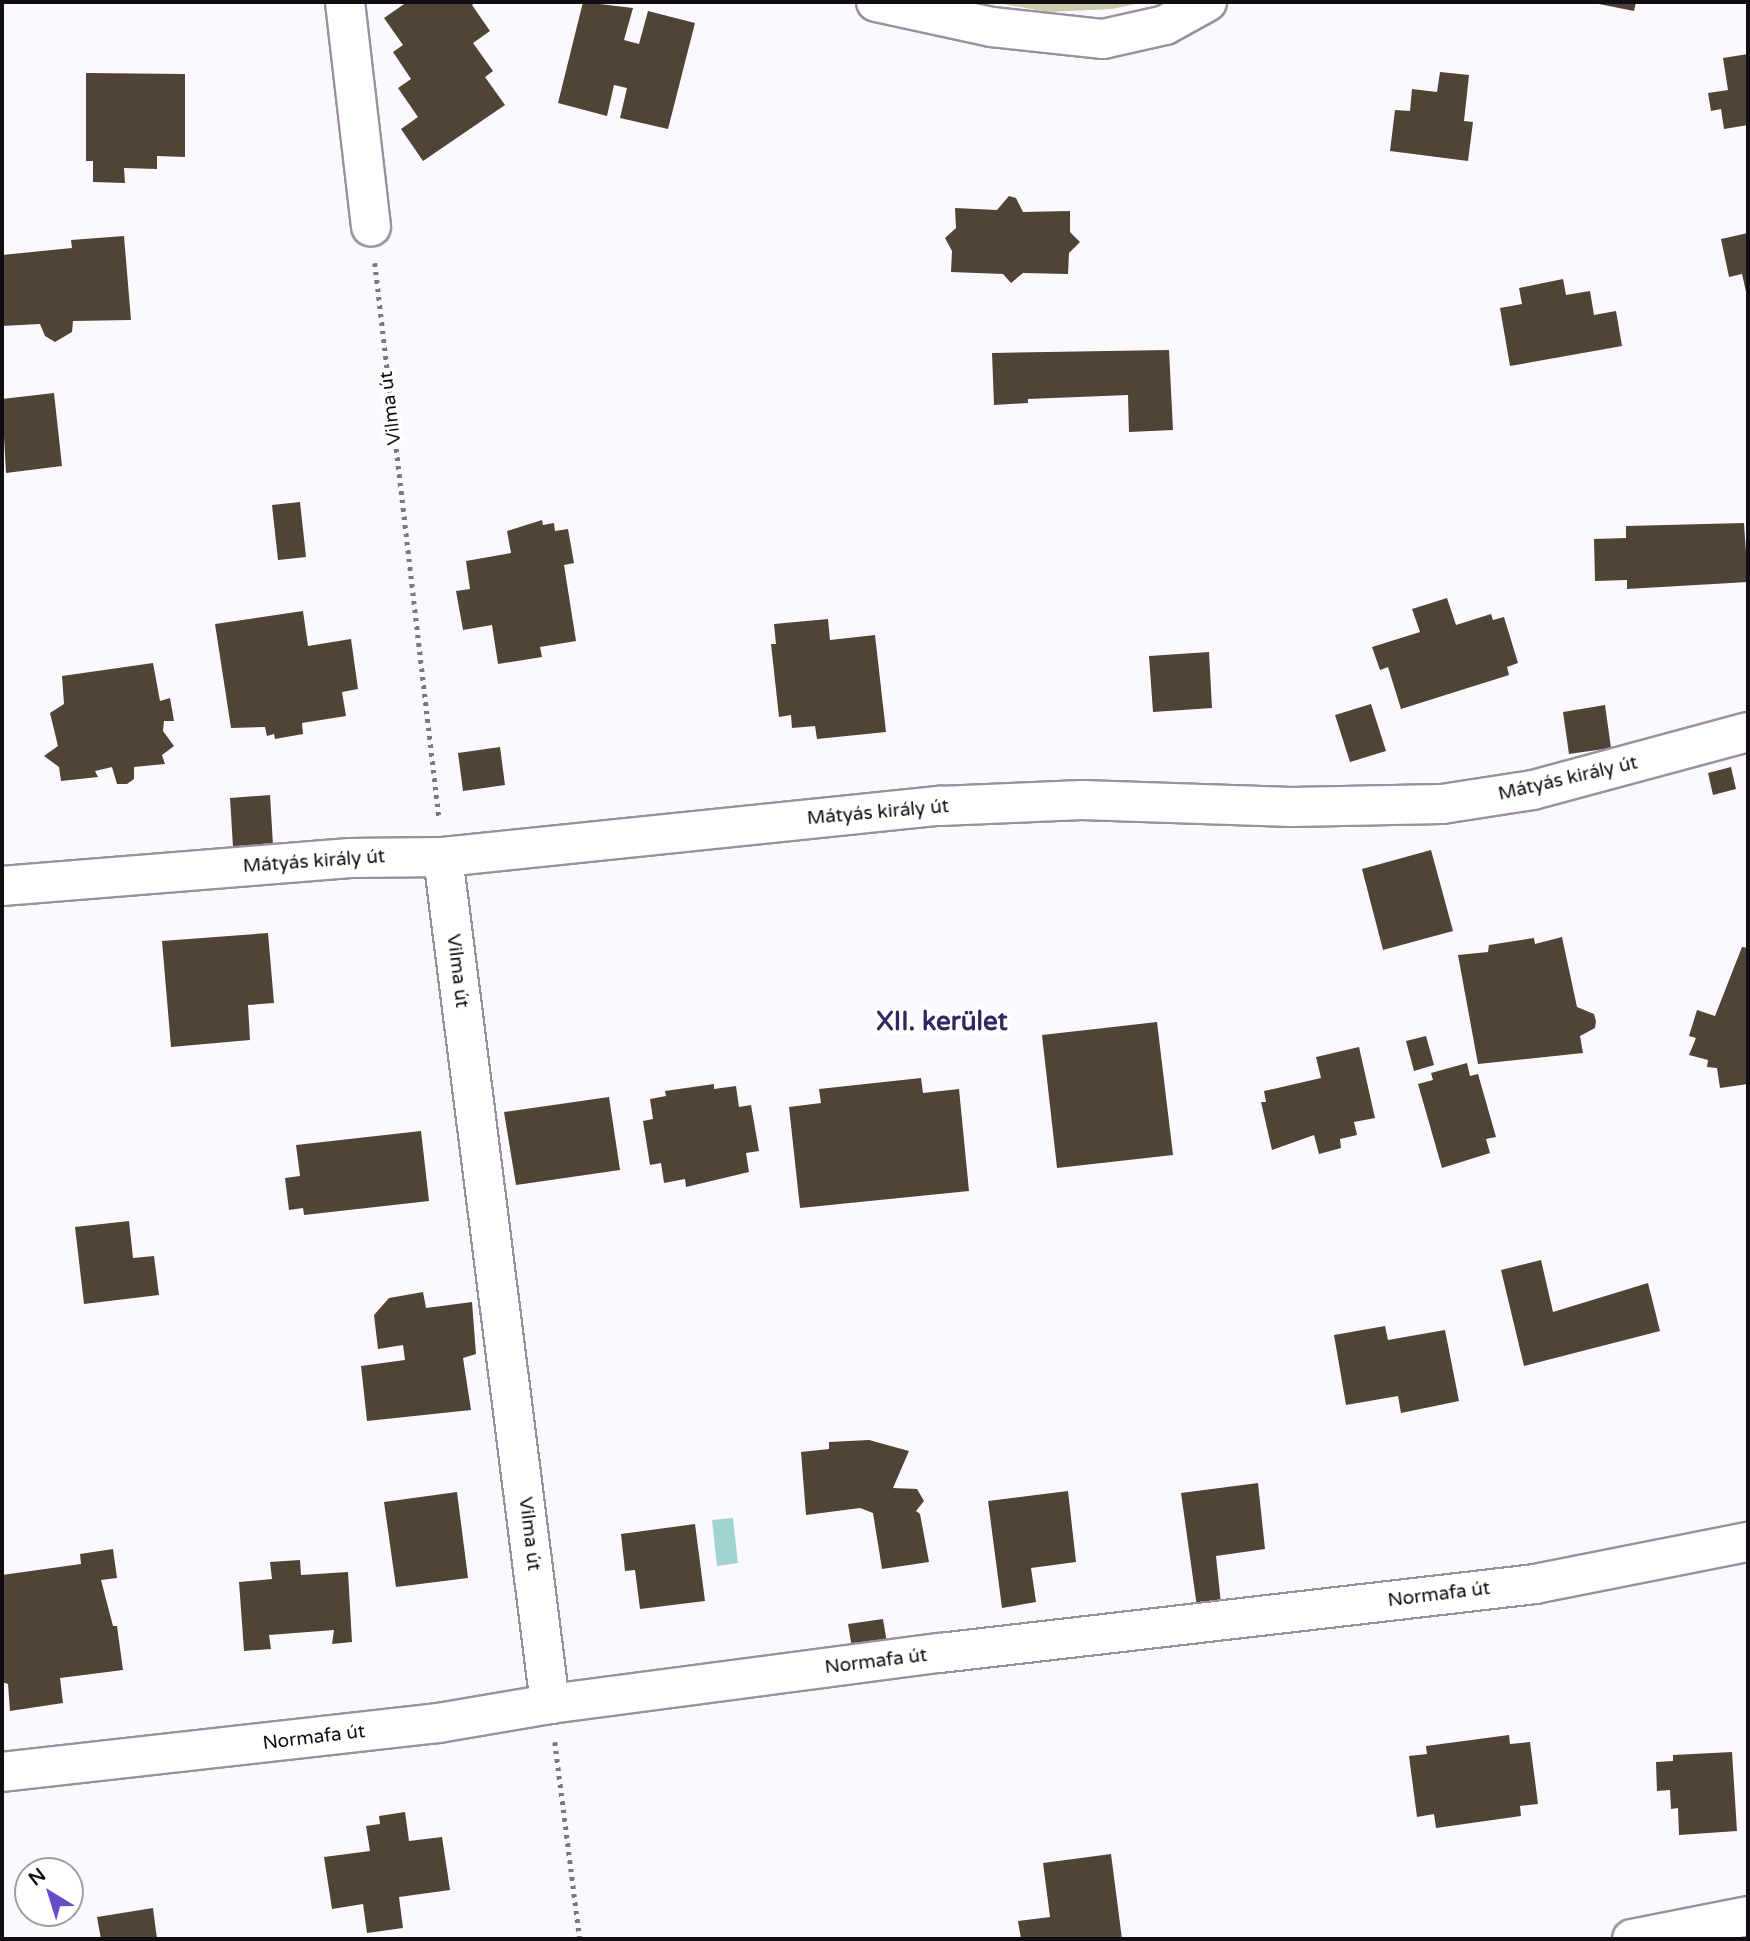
<!DOCTYPE html>
<html>
<head>
<meta charset="utf-8">
<style>
  body { margin:0 }
  #map { position:relative; width:1750px; height:1941px; overflow:hidden; background:#fbf9fd; font-family:"Varela Round",sans-serif }
  div>[style] { position:absolute }
  [style*='--x'] { left:calc(var(--x)*1px); top:calc(var(--y)*1px); width:calc(var(--w)*1px); rotate:calc(var(--a)*1deg) }
  .green>* { inset:0; background:#cacdac }
  .water>* { inset:0; background:#a2d3d3 }
  .building>* { inset:0; background:#504436 }
  .path>* { height:4.5px; margin-top:-2.25px; transform-origin:0; background:repeating-linear-gradient(90deg,#7b787d 0 3.5px,transparent 0 8.5px) }
  .roads { filter:drop-shadow(2px 0 #9a90a0) drop-shadow(-2px 0 #9a90a0) drop-shadow(0 2px #9a90a0) drop-shadow(0 -2px #9a90a0) }
  .minor>* { height:38px; margin:-19px; padding:0 19px; transform-origin:19px; border-radius:19px; background:#fff }
  span { translate:-50% -50%; white-space:nowrap; text-align:center; line-height:1.15; -webkit-text-stroke:7px #fff; paint-order:stroke }
  .street-label { font-size:19px; color:#110d13 }
  .district-label { font-size:26px; color:#332762; font-weight:700 }
  .frame { position:absolute; inset:0; border:4px solid #110d13; pointer-events:none }
  .north { position:absolute; left:14px; top:1857px; width:70px; height:70px; box-sizing:border-box; background:#fff; border:2px solid #a09ea1; border-radius:50%; rotate:322deg; font-size:19px; font-weight:700; line-height:28px; text-align:center; color:#110d13 }
  .north::after { content:''; display:block; margin:auto; width:24px; height:32px; background:#674cc6; clip-path:polygon(50% 0,100% 100%,50% 72%,0 100%) }
</style>
</head>
<body>
<div id="map">
  <div class="green">
    <div style="clip-path:polygon(992px 2px,1145px 2px,1112px 9px,1048px 12px)"></div>
  </div>
  <div class="water">
    <div style="clip-path:polygon(733px 1518px,738px 1563px,717px 1566px,712px 1520px)"></div>
  </div>
  <div class="building">
    <div style="clip-path:polygon(407px 2px,477px 2px,472px 5px,490px 31px,473px 43px,493px 71px,485px 77px,505px 105px,423px 161px,401px 129px,418px 117px,398px 88px,411px 79px,393px 52px,403px 45px,384px 18px)"></div>
    <div style="clip-path:polygon(583px 2px,633px 8px,624px 40px,639px 44px,648px 11px,695px 23px,668px 129px,620px 118px,627px 88px,614px 85px,607px 116px,558px 103px)"></div>
    <div style="clip-path:polygon(1589px 2px,1636px 2px,1634px 11px)"></div>
    <div style="clip-path:polygon(1748px 54px,1748px 125px,1724px 129px,1721px 109px,1711px 111px,1708px 93px,1728px 90px,1723px 58px)"></div>
    <div style="clip-path:polygon(1440px 72px,1469px 75px,1464px 121px,1473px 122px,1468px 161px,1390px 151px,1395px 110px,1410px 111px,1412px 89px,1437px 92px)"></div>
    <div style="clip-path:polygon(86px 73px,185px 74px,185px 157px,157px 156px,157px 169px,124px 168px,125px 183px,93px 182px,93px 161px,86px 161px)"></div>
    <div style="clip-path:polygon(1009px 196px,1016px 198px,1023px 212px,1070px 211px,1070px 232px,1080px 242px,1069px 253px,1068px 274px,1023px 273px,1011px 283px,1003px 274px,951px 272px,952px 251px,945px 238px,956px 228px,955px 208px,997px 210px)"></div>
    <div style="clip-path:polygon(1748px 233px,1748px 296px,1747px 296px,1742px 274px,1729px 277px,1721px 239px)"></div>
    <div style="clip-path:polygon(124px 236px,131px 320px,73px 321px,72px 332px,55px 342px,45px 336px,40px 324px,2px 326px,2px 255px,72px 248px,71px 240px)"></div>
    <div style="clip-path:polygon(1563px 279px,1566px 295px,1590px 291px,1594px 315px,1616px 311px,1622px 346px,1510px 366px,1500px 308px,1522px 304px,1519px 288px)"></div>
    <div style="clip-path:polygon(1169px 350px,1173px 430px,1129px 432px,1128px 395px,1028px 399px,1028px 403px,994px 405px,992px 353px)"></div>
    <div style="clip-path:polygon(54px 393px,62px 466px,6px 473px,2px 399px)"></div>
    <div style="clip-path:polygon(300px 502px,306px 557px,278px 560px,272px 505px)"></div>
    <div style="clip-path:polygon(542px 520px,543px 525px,554px 523px,555px 531px,568px 529px,574px 563px,564px 565px,576px 641px,540px 647px,542px 657px,498px 664px,492px 625px,463px 630px,456px 591px,470px 589px,466px 561px,511px 553px,507px 531px)"></div>
    <div style="clip-path:polygon(1744px 523px,1748px 582px,1627px 589px,1627px 580px,1595px 581px,1594px 539px,1626px 538px,1626px 526px)"></div>
    <div style="clip-path:polygon(1447px 598px,1456px 625px,1491px 614px,1493px 620px,1504px 617px,1518px 663px,1507px 667px,1509px 675px,1401px 709px,1388px 667px,1380px 670px,1372px 647px,1420px 632px,1412px 609px)"></div>
    <div style="clip-path:polygon(303px 611px,308px 646px,351px 639px,358px 689px,342px 692px,346px 716px,302px 723px,303px 734px,275px 739px,274px 734px,267px 736px,265px 727px,231px 728px,215px 624px)"></div>
    <div style="clip-path:polygon(828px 619px,830px 640px,875px 635px,886px 732px,817px 739px,815px 726px,792px 728px,791px 715px,779px 717px,771px 644px,776px 644px,774px 624px)"></div>
    <div style="clip-path:polygon(1209px 652px,1212px 708px,1153px 712px,1149px 656px)"></div>
    <div style="clip-path:polygon(153px 663px,160px 701px,170px 698px,174px 721px,164px 721px,163px 731px,174px 746px,162px 755px,165px 764px,134px 767px,134px 779px,127px 784px,117px 784px,112px 767px,95px 771px,98px 777px,61px 781px,59px 767px,44px 756px,58px 746px,50px 713px,64px 704px,62px 676px)"></div>
    <div style="clip-path:polygon(1371px 704px,1386px 751px,1350px 762px,1335px 715px)"></div>
    <div style="clip-path:polygon(1605px 705px,1611px 748px,1569px 754px,1563px 712px)"></div>
    <div style="clip-path:polygon(500px 747px,505px 785px,463px 791px,458px 753px)"></div>
    <div style="clip-path:polygon(1731px 767px,1736px 789px,1713px 795px,1708px 773px)"></div>
    <div style="clip-path:polygon(270px 795px,273px 845px,233px 847px,230px 798px)"></div>
    <div style="clip-path:polygon(1431px 850px,1453px 931px,1383px 950px,1362px 869px)"></div>
    <div style="clip-path:polygon(268px 933px,274px 1003px,248px 1005px,250px 1040px,171px 1047px,162px 941px)"></div>
    <div style="clip-path:polygon(1562px 937px,1577px 1007px,1594px 1014px,1596px 1021px,1595px 1028px,1580px 1036px,1583px 1053px,1478px 1064px,1458px 955px,1488px 952px,1489px 945px,1534px 938px,1535px 944px)"></div>
    <div style="clip-path:polygon(1742px 947px,1748px 948px,1748px 1084px,1720px 1088px,1717px 1068px,1707px 1067px,1708px 1060px,1689px 1055px,1696px 1038px,1689px 1036px,1697px 1010px,1715px 1016px)"></div>
    <div style="clip-path:polygon(1157px 1022px,1173px 1155px,1057px 1168px,1042px 1035px)"></div>
    <div style="clip-path:polygon(1426px 1036px,1434px 1065px,1414px 1071px,1406px 1041px)"></div>
    <div style="clip-path:polygon(1359px 1047px,1375px 1118px,1354px 1122px,1357px 1135px,1340px 1139px,1341px 1148px,1319px 1154px,1314px 1135px,1272px 1150px,1261px 1102px,1266px 1102px,1264px 1091px,1321px 1078px,1316px 1057px)"></div>
    <div style="clip-path:polygon(1467px 1063px,1470px 1076px,1478px 1074px,1496px 1137px,1486px 1139px,1490px 1153px,1442px 1168px,1418px 1084px,1433px 1080px,1431px 1073px)"></div>
    <div style="clip-path:polygon(921px 1078px,923px 1093px,959px 1089px,969px 1191px,800px 1208px,789px 1107px,821px 1103px,819px 1089px)"></div>
    <div style="clip-path:polygon(714px 1084px,714px 1089px,736px 1086px,739px 1107px,751px 1105px,759px 1151px,746px 1153px,749px 1172px,686px 1187px,685px 1179px,664px 1183px,661px 1163px,650px 1165px,643px 1121px,653px 1119px,650px 1099px,666px 1096px,665px 1091px)"></div>
    <div style="clip-path:polygon(609px 1097px,620px 1170px,516px 1185px,504px 1112px)"></div>
    <div style="clip-path:polygon(421px 1131px,429px 1201px,304px 1215px,303px 1208px,289px 1210px,285px 1178px,300px 1176px,296px 1145px)"></div>
    <div style="clip-path:polygon(129px 1221px,133px 1258px,154px 1256px,159px 1295px,84px 1304px,75px 1227px)"></div>
    <div style="clip-path:polygon(1541px 1260px,1553px 1312px,1648px 1283px,1660px 1331px,1524px 1366px,1501px 1270px)"></div>
    <div style="clip-path:polygon(423px 1292px,426px 1308px,472px 1302px,476px 1354px,463px 1358px,471px 1410px,367px 1421px,361px 1366px,405px 1360px,403px 1345px,378px 1349px,374px 1315px,389px 1298px)"></div>
    <div style="clip-path:polygon(1385px 1326px,1388px 1340px,1445px 1330px,1459px 1401px,1401px 1413px,1398px 1396px,1346px 1405px,1334px 1335px)"></div>
    <div style="clip-path:polygon(869px 1440px,909px 1451px,893px 1488px,917px 1489px,924px 1501px,916px 1511px,920px 1514px,929px 1562px,882px 1569px,873px 1513px,860px 1508px,806px 1515px,801px 1452px,829px 1449px,829px 1442px)"></div>
    <div style="clip-path:polygon(1258px 1483px,1265px 1549px,1216px 1556px,1221px 1604px,1197px 1607px,1181px 1493px)"></div>
    <div style="clip-path:polygon(1068px 1491px,1076px 1562px,1031px 1568px,1036px 1602px,1002px 1608px,988px 1501px)"></div>
    <div style="clip-path:polygon(457px 1492px,468px 1578px,396px 1587px,384px 1502px)"></div>
    <div style="clip-path:polygon(695px 1524px,705px 1601px,640px 1609px,635px 1570px,625px 1571px,621px 1534px)"></div>
    <div style="clip-path:polygon(113px 1549px,117px 1578px,101px 1580px,113px 1626px,117px 1626px,123px 1670px,60px 1678px,63px 1703px,10px 1711px,8px 1684px,2px 1682px,2px 1575px,81px 1564px,80px 1554px)"></div>
    <div style="clip-path:polygon(300px 1560px,301px 1575px,348px 1572px,352px 1642px,332px 1644px,334px 1630px,269px 1635px,271px 1649px,244px 1651px,239px 1582px,272px 1579px,270px 1562px)"></div>
    <div style="clip-path:polygon(883px 1619px,887px 1643px,852px 1648px,848px 1624px)"></div>
    <div style="clip-path:polygon(1509px 1735px,1510px 1744px,1530px 1742px,1538px 1804px,1520px 1806px,1521px 1816px,1436px 1828px,1434px 1814px,1417px 1817px,1409px 1756px,1427px 1754px,1426px 1746px)"></div>
    <div style="clip-path:polygon(1732px 1752px,1737px 1831px,1679px 1835px,1678px 1808px,1671px 1809px,1670px 1790px,1657px 1791px,1656px 1762px,1673px 1761px,1673px 1755px)"></div>
    <div style="clip-path:polygon(405px 1812px,409px 1841px,442px 1837px,450px 1890px,399px 1897px,403px 1928px,367px 1933px,363px 1904px,332px 1909px,324px 1857px,370px 1851px,366px 1826px,380px 1824px,379px 1816px)"></div>
    <div style="clip-path:polygon(1111px 1854px,1122px 1939px,1021px 1939px,1018px 1921px,1050px 1917px,1043px 1863px)"></div>
    <div style="clip-path:polygon(153px 1908px,157px 1939px,101px 1939px,97px 1917px)"></div>
  </div>
  <div class="path">
    <div style="--x:375;--y:263;--w:558;--a:83.41"></div>
    <div style="--x:555;--y:1742;--w:199;--a:82.8"></div>
  </div>
  <div class="roads">
    <div class="minor">
      <div style="--x:345;--y:2;--w:226;--a:83.4"></div>
      <div style="--x:876;--y:2;--w:119;--a:12.2"></div>
      <div style="--x:992;--y:27;--w:112;--a:6.2"></div>
      <div style="--x:1103;--y:39;--w:64;--a:-12.7"></div>
      <div style="--x:1165;--y:25;--w:48;--a:-28.7"></div>
      <div style="--x:443;--y:857;--w:854;--a:82.8"></div>
      <div style="--x:2;--y:886;--w:349;--a:-4.6"></div>
      <div style="--x:350;--y:858;--w:93;--a:-0.6"></div>
      <div style="--x:443;--y:857;--w:500;--a:-5.9"></div>
      <div style="--x:940;--y:806;--w:142;--a:-2.4"></div>
      <div style="--x:1082;--y:800;--w:210;--a:1.9"></div>
      <div style="--x:1292;--y:807;--w:150;--a:-1.1"></div>
      <div style="--x:1442;--y:804;--w:92;--a:-8.7"></div>
      <div style="--x:1533;--y:790;--w:223;--a:-15.1"></div>
      <div style="--x:2;--y:1772;--w:439;--a:-6.4"></div>
      <div style="--x:438;--y:1723;--w:114;--a:-9.6"></div>
      <div style="--x:550;--y:1704;--w:393;--a:-7.5"></div>
      <div style="--x:940;--y:1653;--w:599;--a:-6.61"></div>
      <div style="--x:1535;--y:1584;--w:217;--a:-11.2"></div>
      <div style="--x:1632;--y:1939;--w:118;--a:-11.2"></div>
    </div>
  </div>
  <div class="street-label">
    <span style="left:391px;top:408px;rotate:-97deg">Vilma út</span>
    <span style="left:1568px;top:779px;rotate:-13deg">Mátyás király út</span>
    <span style="left:878px;top:813px;rotate:-5deg">Mátyás király út</span>
    <span style="left:314px;top:862px;rotate:-4deg">Mátyás király út</span>
    <span style="left:457px;top:971px;rotate:83deg">Vilma út</span>
    <span style="left:529px;top:1534px;rotate:83deg">Vilma út</span>
    <span style="left:1439px;top:1595px;rotate:-7deg">Normafa út</span>
    <span style="left:876px;top:1662px;rotate:-7deg">Normafa út</span>
    <span style="left:314px;top:1738px;rotate:-7deg">Normafa út</span>
  </div>
  <div class="district-label">
    <span style="left:942px;top:1022px">XII. kerület</span>
  </div>
  <div class="frame"></div>
  <div class="north">N</div>
</div>
</body>
</html>
